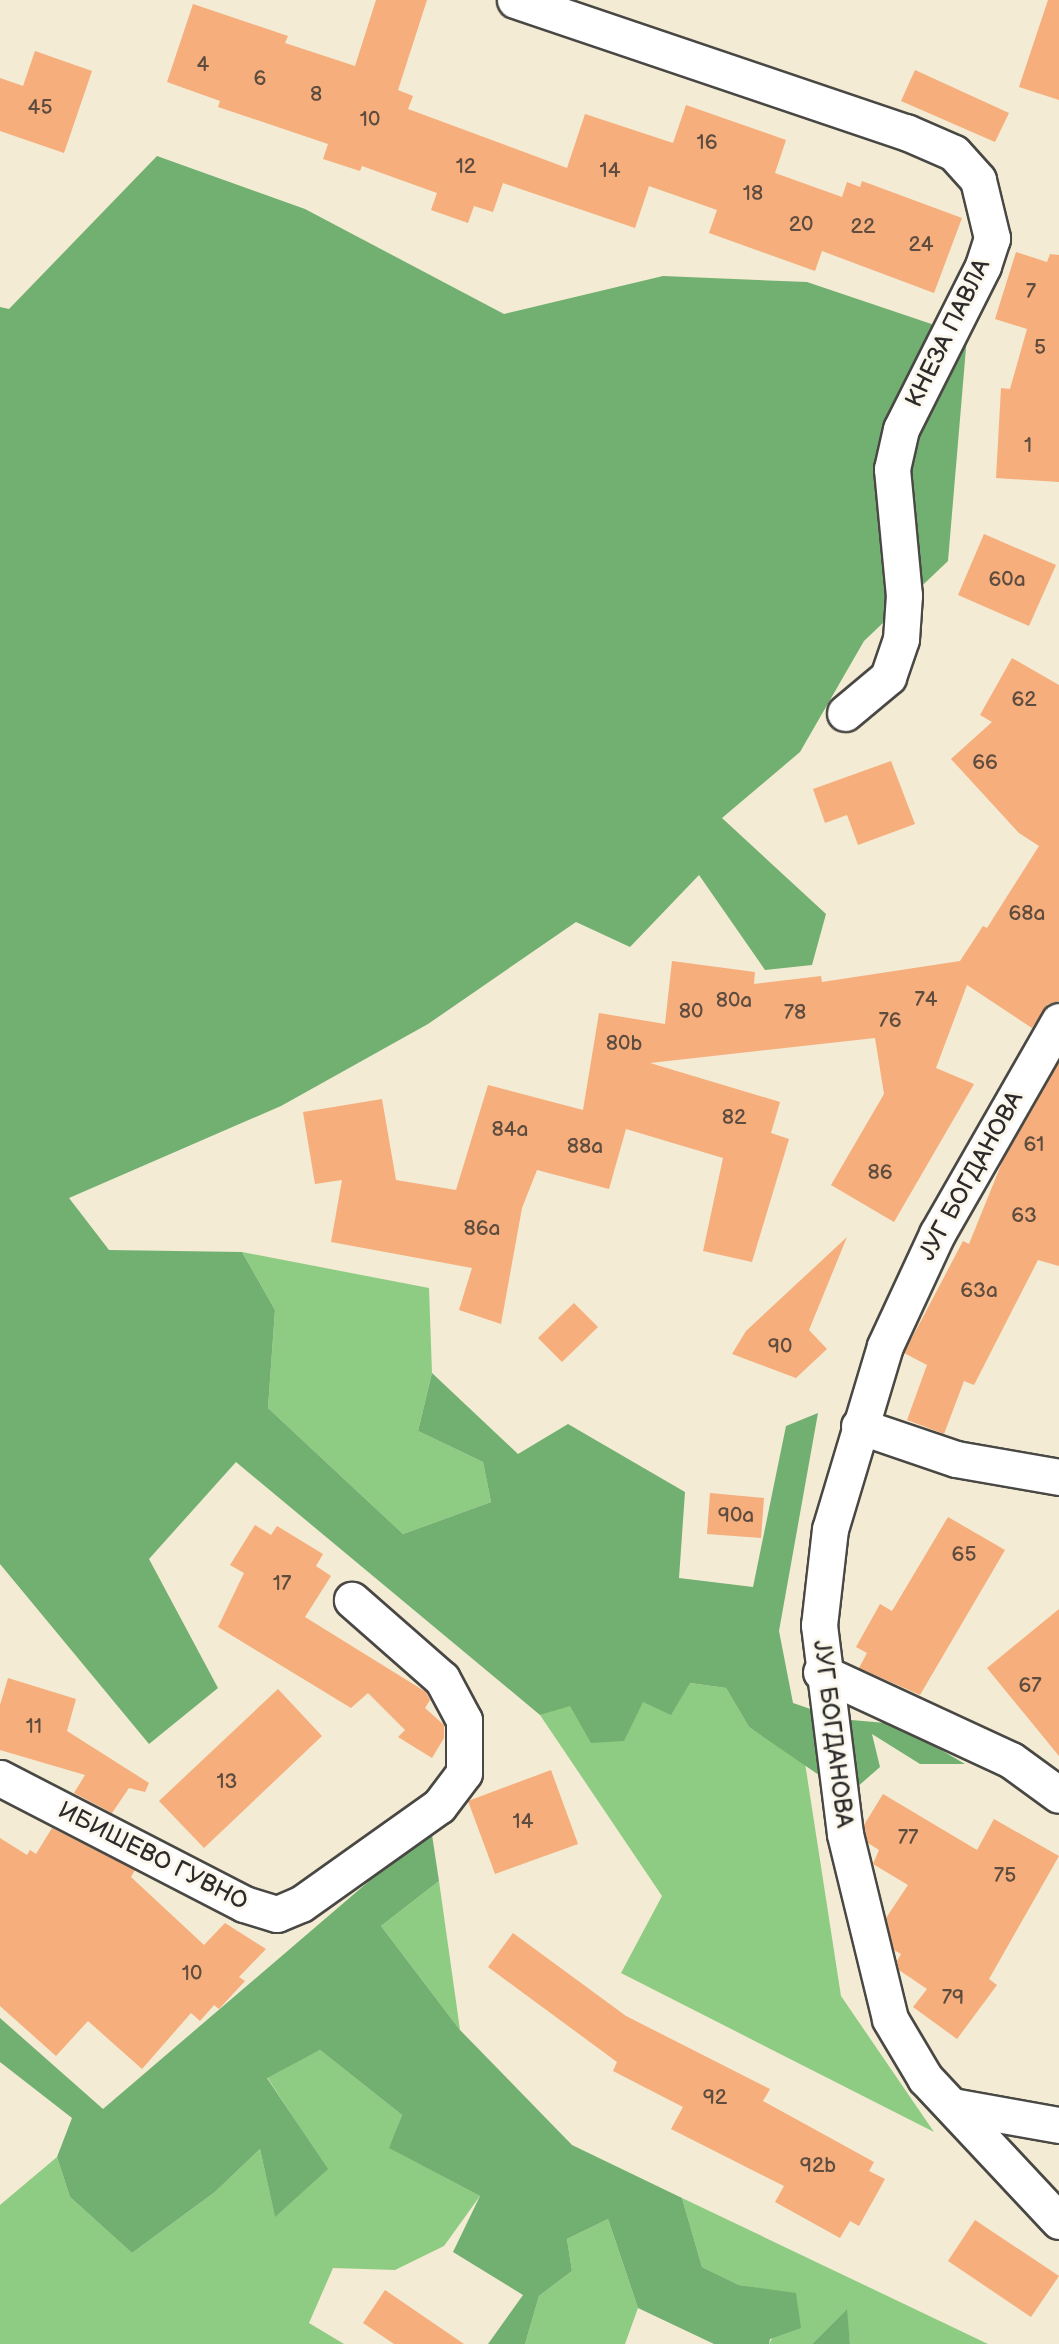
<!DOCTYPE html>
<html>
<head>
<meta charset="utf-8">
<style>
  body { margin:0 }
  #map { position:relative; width:1059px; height:2344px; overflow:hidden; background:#f3ebd3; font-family:"Balsamiq Sans",sans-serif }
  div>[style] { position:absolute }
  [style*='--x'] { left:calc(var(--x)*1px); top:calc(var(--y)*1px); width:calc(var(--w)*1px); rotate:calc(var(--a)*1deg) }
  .green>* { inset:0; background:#8ecc83 }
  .forest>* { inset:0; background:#72b071 }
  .building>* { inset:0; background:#f5ae7c }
  .roads { filter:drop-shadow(2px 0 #494844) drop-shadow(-2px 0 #494844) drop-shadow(0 2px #494844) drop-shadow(0 -2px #494844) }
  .street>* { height:35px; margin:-17.5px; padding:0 17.5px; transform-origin:17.5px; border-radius:17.5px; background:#fff }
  span { translate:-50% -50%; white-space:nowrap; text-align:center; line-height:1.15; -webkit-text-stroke:6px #fbf7ec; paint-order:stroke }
  .number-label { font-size:21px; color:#5e4c3f }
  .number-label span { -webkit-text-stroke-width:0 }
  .street-label { font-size:24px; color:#2b2b2b }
</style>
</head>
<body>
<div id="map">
  <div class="green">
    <div style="clip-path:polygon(242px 1252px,429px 1288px,432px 1373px,418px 1431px,483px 1462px,491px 1502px,403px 1534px,268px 1408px,275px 1310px)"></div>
    <div style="clip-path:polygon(690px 1683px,726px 1688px,749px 1727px,805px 1763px,841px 1996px,934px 2132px,621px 1973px,662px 1896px,540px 1715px,570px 1705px,643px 1701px)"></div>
    <div style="clip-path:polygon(439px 1881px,460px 2030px,381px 1926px)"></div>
    <div style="clip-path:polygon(320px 2050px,402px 2115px,390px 2148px,480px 2196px,444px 2246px,395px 2270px,333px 2268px,309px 2323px,344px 2344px,0 2344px,0 2205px,57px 2157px,70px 2197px,132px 2253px,215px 2192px,260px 2149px,275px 2216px,327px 2169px,267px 2077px)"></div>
    <div style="clip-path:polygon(682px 2198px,988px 2344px,850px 2344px,846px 2310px,812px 2344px,769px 2344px,796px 2294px,739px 2285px,702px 2267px)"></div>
    <div style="clip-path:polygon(608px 2219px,638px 2308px,625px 2344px,525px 2344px,539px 2296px,572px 2271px,567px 2239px)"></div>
  </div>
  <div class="forest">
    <div style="clip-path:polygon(157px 156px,305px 209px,504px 314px,663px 276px,807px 282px,967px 336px,948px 561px,864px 641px,800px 752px,722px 818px,826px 914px,812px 965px,765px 970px,699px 875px,630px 947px,576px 922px,428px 1024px,281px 1106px,69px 1198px,109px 1250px,242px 1252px,275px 1310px,268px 1408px,403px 1534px,491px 1502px,483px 1462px,418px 1431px,432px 1373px,518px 1454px,568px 1424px,685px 1492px,679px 1578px,753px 1587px,786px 1426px,818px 1413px,779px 1631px,793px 1703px,840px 1719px,897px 1724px,965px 1764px,920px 1764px,872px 1734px,880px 1767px,848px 1795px,749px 1727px,726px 1688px,690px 1683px,671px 1715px,643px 1702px,624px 1741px,591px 1743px,570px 1706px,540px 1715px,236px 1462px,149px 1559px,218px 1688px,149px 1744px,0 1564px,0 307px,9px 309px)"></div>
    <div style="clip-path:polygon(431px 1828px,439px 1881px,381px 1926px,460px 2030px,572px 2145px,682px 2198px,702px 2267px,739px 2285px,796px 2293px,801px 2328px,770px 2339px,769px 2344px,714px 2344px,638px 2308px,608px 2219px,567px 2239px,572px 2271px,539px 2296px,525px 2344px,488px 2344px,523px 2295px,453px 2252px,480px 2196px,389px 2148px,402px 2115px,320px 2050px,267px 2078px,328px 2169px,275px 2217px,260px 2149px,215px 2192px,132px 2253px,70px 2197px,57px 2157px,72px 2118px,0 2062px,0 2018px,103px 2109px)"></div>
    <div style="clip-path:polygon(847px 2309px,850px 2344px,812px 2344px)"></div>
  </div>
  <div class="building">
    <div style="clip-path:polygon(376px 0,427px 0,398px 90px,413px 96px,408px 109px,567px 168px,585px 114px,673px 143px,686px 105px,786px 140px,775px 173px,842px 197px,847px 182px,860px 187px,862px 181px,962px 218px,934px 293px,822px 251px,815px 271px,709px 233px,717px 210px,649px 186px,635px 228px,503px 183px,493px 212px,474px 206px,468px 223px,431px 210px,437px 193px,362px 166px,360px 171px,323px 159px,328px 144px,218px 107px,220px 101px,167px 82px,193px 4px,288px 36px,285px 43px,355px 66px)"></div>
    <div style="clip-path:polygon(1048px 0,1059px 0,1059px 100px,1019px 87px)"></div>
    <div style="clip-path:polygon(35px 51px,92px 71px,64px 153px,0 131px,0 78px,23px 86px)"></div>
    <div style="clip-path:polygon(915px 70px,1009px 113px,995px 142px,901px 101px)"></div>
    <div style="clip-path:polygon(1016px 252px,1047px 262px,1050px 254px,1059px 255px,1059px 482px,996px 478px,1001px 388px,1010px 389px,1027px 329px,995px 319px)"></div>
    <div style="clip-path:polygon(984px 534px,1056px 565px,1029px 626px,958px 595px)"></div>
    <div style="clip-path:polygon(1012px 658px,1059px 685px,1059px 1001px,1048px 1004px,1032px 1028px,967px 985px,936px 1068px,974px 1084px,894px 1222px,831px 1185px,884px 1094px,875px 1038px,650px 1063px,780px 1102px,771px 1133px,789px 1139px,752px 1262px,703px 1251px,723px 1158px,626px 1129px,609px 1189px,537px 1170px,522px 1208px,501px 1324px,459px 1310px,472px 1268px,331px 1242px,342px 1180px,315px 1184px,303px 1112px,382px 1099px,396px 1180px,456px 1190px,488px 1085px,583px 1110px,599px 1013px,665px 1024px,672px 961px,755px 972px,754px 984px,821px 976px,822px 982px,960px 961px,983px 926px,987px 928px,1039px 846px,1019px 833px,951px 759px,992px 722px,980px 715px)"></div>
    <div style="clip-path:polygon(891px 761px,915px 824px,858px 845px,847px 815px,825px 823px,813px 789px)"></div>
    <div style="clip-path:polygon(1059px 1061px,1059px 1266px,1038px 1260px,974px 1385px,964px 1381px,944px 1434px,907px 1420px,927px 1365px,904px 1353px,963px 1241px,969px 1244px,1003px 1160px)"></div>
    <div style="clip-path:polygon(847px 1237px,809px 1330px,827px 1349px,796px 1378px,732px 1354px,746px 1331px)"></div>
    <div style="clip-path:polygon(574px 1303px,598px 1327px,562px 1362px,538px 1338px)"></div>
    <div style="clip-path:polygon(710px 1493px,764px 1498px,761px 1538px,707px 1534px)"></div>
    <div style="clip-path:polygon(948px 1517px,1005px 1550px,920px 1695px,859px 1668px,867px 1653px,856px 1647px,880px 1604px,892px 1611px)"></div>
    <div style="clip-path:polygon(255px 1525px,271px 1535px,277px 1526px,323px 1554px,316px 1566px,331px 1576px,305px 1617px,426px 1692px,430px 1700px,425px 1708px,444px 1725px,444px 1738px,432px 1758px,398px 1737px,405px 1730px,368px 1693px,351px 1708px,218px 1627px,244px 1573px,230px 1565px)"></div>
    <div style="clip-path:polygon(1059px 1609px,1059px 1756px,987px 1668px)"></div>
    <div style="clip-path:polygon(8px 1678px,76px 1699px,67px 1731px,149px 1783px,145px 1792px,129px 1788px,112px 1813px,74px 1793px,85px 1775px,0 1750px,0 1705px)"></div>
    <div style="clip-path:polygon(278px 1689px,322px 1736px,204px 1848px,159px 1801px)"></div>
    <div style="clip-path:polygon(551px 1770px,578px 1844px,495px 1874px,468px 1801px)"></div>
    <div style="clip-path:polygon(883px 1794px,977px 1850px,994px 1819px,1059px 1856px,989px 1979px,997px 1985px,957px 2039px,913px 2007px,927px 1989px,899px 1970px,897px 1961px,901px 1954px,894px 1950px,886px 1918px,908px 1885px,873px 1864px,879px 1850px,868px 1843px,864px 1825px)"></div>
    <div style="clip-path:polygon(52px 1828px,135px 1870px,131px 1877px,204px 1945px,225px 1923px,266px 1949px,239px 1977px,245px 1981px,219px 2009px,214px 2005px,200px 2021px,191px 2013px,142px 2069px,88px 2021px,56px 2056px,0 2006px,0 1838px,27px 1855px,30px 1850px,36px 1854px)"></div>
    <div style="clip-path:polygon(513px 1933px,626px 2016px,770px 2089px,763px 2101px,874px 2162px,869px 2171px,885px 2179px,859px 2226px,850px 2221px,840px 2238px,775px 2202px,784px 2186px,671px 2129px,683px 2107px,613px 2071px,617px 2062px,488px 1967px)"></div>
    <div style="clip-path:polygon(975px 2220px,1059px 2276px,1031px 2317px,948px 2261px)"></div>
    <div style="clip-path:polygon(385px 2290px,464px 2344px,394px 2344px,363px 2323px)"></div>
  </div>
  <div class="roads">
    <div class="street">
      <div style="--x:515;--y:0;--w:413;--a:18.7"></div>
      <div style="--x:906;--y:132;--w:52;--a:23.6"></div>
      <div style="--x:954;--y:153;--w:36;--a:48"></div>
      <div style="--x:978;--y:180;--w:60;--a:76.4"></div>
      <div style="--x:992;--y:238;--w:29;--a:108"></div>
      <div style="--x:983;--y:266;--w:182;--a:116.7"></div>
      <div style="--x:901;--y:429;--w:41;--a:102.7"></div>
      <div style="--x:892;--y:469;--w:127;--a:84.6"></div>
      <div style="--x:904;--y:595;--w:44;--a:93.9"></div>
      <div style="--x:901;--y:639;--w:40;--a:108.9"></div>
      <div style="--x:888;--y:677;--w:56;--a:140.1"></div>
      <div style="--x:1059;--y:1021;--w:245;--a:119.8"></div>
      <div style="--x:937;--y:1234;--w:123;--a:114.9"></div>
      <div style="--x:885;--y:1346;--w:191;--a:106.7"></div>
      <div style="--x:830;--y:1529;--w:97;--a:96.5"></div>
      <div style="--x:819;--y:1625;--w:211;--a:82.9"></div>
      <div style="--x:845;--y:1834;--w:190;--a:76.3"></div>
      <div style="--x:890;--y:2019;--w:69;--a:59.3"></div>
      <div style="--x:925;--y:2078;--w:196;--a:46.9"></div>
      <div style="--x:859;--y:1426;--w:102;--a:18.8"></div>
      <div style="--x:956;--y:1459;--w:105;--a:9.9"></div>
      <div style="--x:821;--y:1672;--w:209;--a:24.9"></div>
      <div style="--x:1011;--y:1760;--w:59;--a:36.1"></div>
      <div style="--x:0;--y:1778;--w:275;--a:27.3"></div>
      <div style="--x:244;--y:1904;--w:34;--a:17"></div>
      <div style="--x:277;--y:1914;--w:26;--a:-23"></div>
      <div style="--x:301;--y:1904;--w:169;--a:-35.4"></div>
      <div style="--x:439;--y:1806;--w:41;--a:-52.9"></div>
      <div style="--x:464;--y:1773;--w:53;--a:-90"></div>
      <div style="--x:464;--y:1720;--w:47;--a:-118.2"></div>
      <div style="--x:442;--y:1679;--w:120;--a:-138.7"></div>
      <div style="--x:952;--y:2106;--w:109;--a:10.1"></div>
    </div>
  </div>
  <div class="number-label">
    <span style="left:203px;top:65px">4</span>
    <span style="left:260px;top:79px">6</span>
    <span style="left:316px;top:95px">8</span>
    <span style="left:40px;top:108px">45</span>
    <span style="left:370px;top:120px">10</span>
    <span style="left:707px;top:143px">16</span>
    <span style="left:466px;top:167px">12</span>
    <span style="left:610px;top:171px">14</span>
    <span style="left:753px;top:194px">18</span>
    <span style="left:801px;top:225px">20</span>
    <span style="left:863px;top:227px">22</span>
    <span style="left:921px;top:245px">24</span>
    <span style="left:1031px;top:292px">7</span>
    <span style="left:1040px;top:348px">5</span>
    <span style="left:1028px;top:446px">1</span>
    <span style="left:1007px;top:580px">60a</span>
    <span style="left:1024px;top:700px">62</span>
    <span style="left:985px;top:763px">66</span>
    <span style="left:1027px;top:914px">68a</span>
    <span style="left:926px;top:1000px">74</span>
    <span style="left:734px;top:1001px">80a</span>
    <span style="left:691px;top:1012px">80</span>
    <span style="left:795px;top:1013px">78</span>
    <span style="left:890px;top:1021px">76</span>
    <span style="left:624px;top:1044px">80b</span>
    <span style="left:734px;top:1118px">82</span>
    <span style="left:510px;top:1130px">84a</span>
    <span style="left:1034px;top:1145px">61</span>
    <span style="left:585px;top:1147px">88a</span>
    <span style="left:880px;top:1173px">86</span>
    <span style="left:1024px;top:1216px">63</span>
    <span style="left:482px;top:1229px">86a</span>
    <span style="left:979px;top:1291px">63a</span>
    <span style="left:780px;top:1347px">90</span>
    <span style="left:736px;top:1516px">90a</span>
    <span style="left:964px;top:1555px">65</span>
    <span style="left:282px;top:1584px">17</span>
    <span style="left:1030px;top:1686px">67</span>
    <span style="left:34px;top:1727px">11</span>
    <span style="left:227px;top:1782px">13</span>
    <span style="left:523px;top:1822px">14</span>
    <span style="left:908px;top:1838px">77</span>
    <span style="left:1005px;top:1876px">75</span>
    <span style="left:192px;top:1974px">10</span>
    <span style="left:953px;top:1998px">79</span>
    <span style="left:715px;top:2098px">92</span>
    <span style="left:818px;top:2166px">92b</span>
  </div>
  <div class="street-label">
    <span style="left:948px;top:333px;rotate:-64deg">КНЕЗА ПАВЛА</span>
    <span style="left:971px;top:1176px;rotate:-61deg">ЈУГ БОГДАНОВА</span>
    <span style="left:833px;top:1734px;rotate:83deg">ЈУГ БОГДАНОВА</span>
    <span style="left:153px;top:1856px;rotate:27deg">ИБИШЕВО ГУВНО</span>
  </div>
</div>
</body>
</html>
